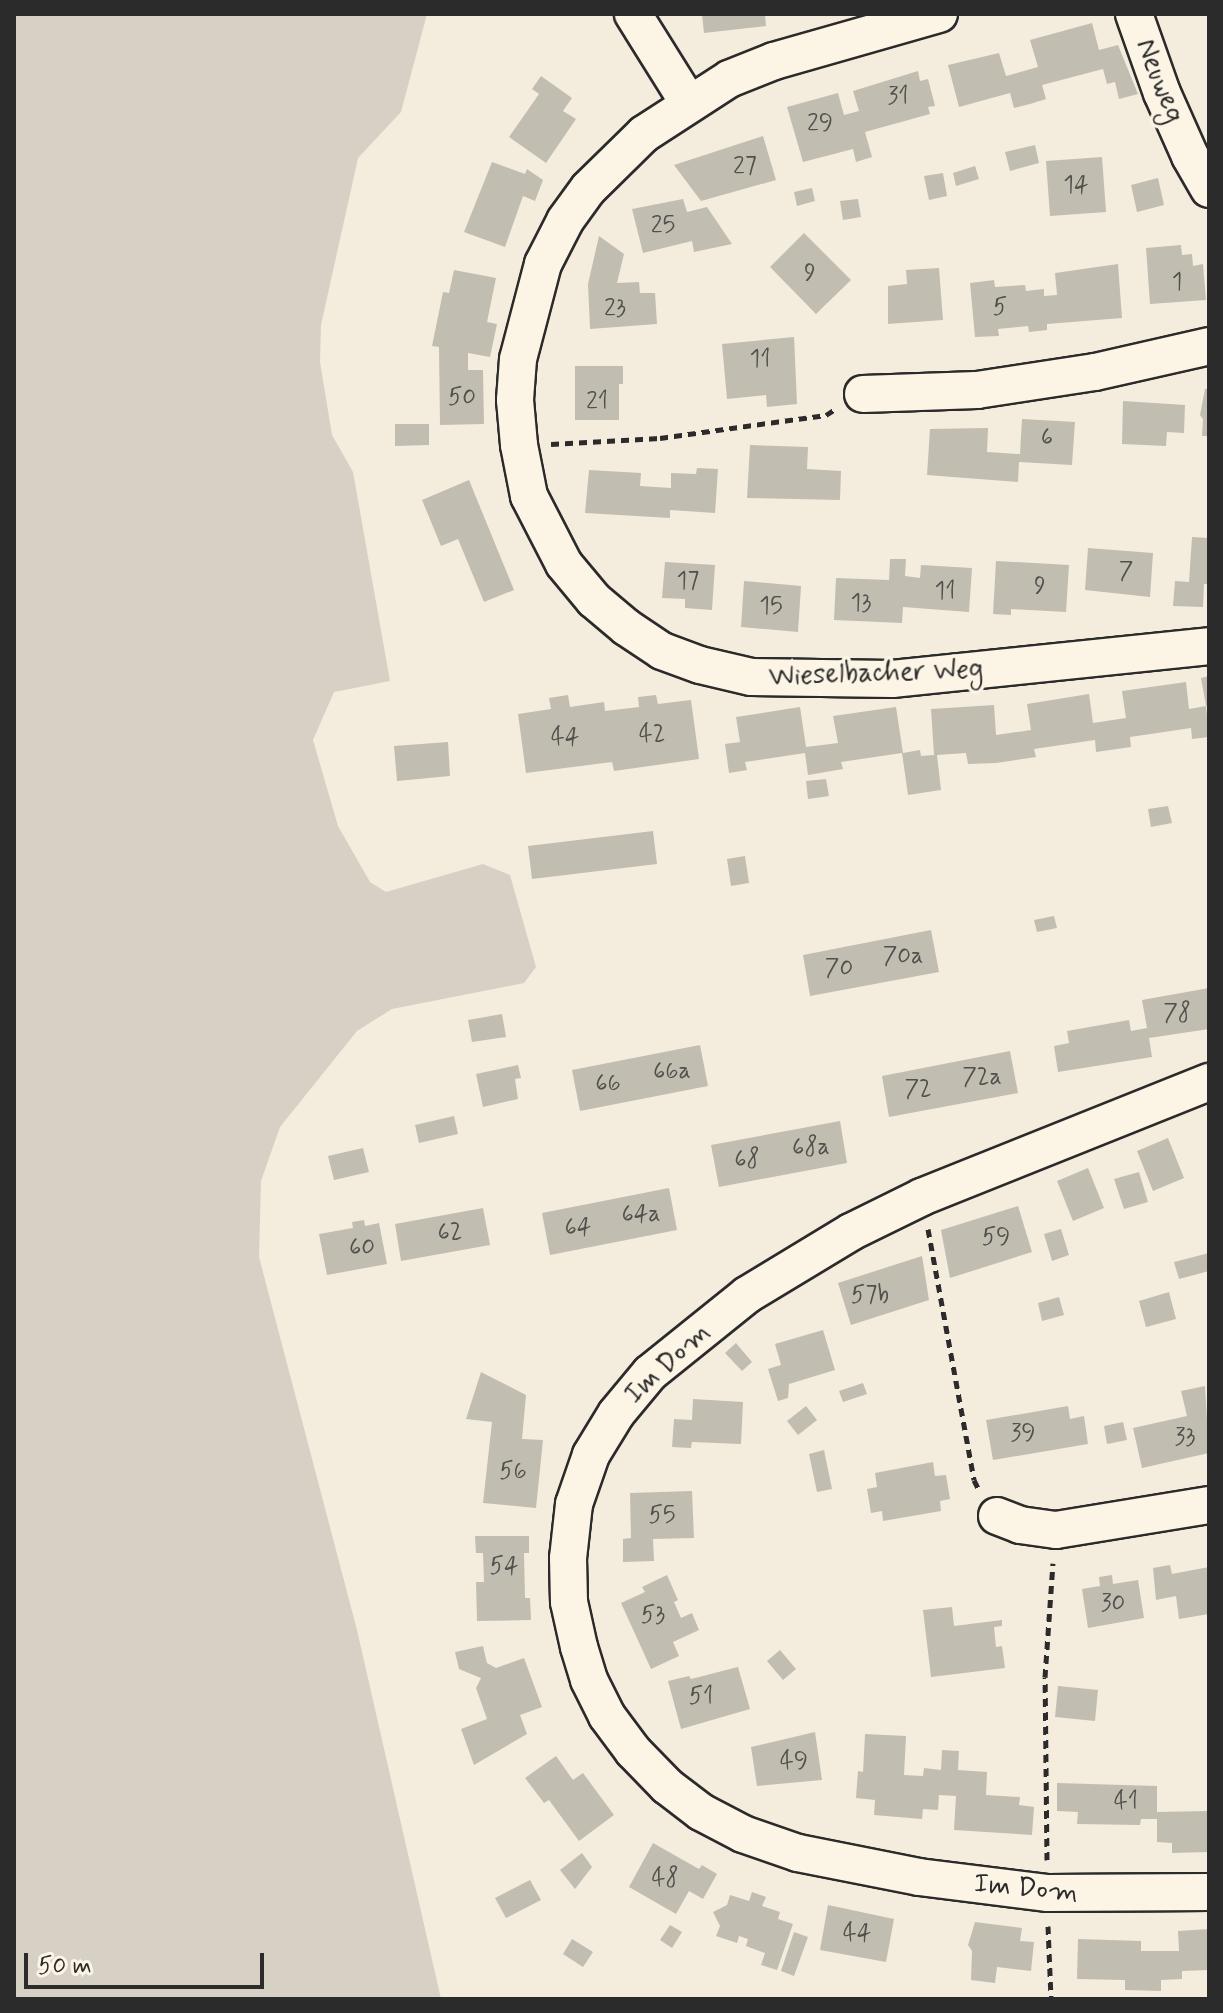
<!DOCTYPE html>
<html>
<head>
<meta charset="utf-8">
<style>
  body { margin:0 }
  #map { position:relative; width:1223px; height:2013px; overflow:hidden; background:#f4edde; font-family:Mynerve,sans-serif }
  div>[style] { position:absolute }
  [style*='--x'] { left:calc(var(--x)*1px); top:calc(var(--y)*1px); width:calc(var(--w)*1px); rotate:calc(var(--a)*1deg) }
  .green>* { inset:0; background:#d6d1c4 }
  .building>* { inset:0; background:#c2bdb1 }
  .path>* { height:5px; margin-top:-2.5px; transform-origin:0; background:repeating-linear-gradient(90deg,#2b2b2b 0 8px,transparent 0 14px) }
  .roads { filter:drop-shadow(2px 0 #2b2b2b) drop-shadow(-2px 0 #2b2b2b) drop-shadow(0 2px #2b2b2b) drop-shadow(0 -2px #2b2b2b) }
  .minor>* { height:36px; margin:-18px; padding:0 18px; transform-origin:18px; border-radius:18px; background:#fcf5e5 }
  span { translate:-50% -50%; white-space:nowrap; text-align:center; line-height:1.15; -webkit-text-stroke:7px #fcf5e5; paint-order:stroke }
  .number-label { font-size:24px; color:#51504c }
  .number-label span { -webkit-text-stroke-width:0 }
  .street-label { font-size:28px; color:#2b2b2b }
  .frame { position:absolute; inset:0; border:16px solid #2b2b2b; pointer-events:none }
  .scale { position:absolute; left:24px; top:1953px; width:240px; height:36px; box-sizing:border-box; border:4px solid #2b2b2b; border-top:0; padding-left:10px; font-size:24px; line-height:28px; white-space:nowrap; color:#2b2b2b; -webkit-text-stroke:6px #fcf5e5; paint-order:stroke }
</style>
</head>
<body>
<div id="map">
  <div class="green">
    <div style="clip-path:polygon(14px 14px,427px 14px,401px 112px,358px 158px,321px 325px,320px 362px,332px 435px,353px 472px,390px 681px,334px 692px,313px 740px,338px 826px,370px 882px,386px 892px,483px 864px,510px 875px,536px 967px,524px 983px,392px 1009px,357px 1031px,280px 1127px,261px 1181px,259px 1257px,357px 1630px,441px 1999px,14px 1999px)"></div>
  </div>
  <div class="building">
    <div style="clip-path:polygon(702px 14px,765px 14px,766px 26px,704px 33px)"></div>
    <div style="clip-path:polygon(1092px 23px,1099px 50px,1118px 45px,1138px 94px,1119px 99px,1115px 82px,1107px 84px,1103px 69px,1042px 85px,1046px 99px,1030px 104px,1014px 108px,1010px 93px,959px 107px,948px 65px,999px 53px,1006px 76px,1038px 67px,1030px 40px)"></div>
    <div style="clip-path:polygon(918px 71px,920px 81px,928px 79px,935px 106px,928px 107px,930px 114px,865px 132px,872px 157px,856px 162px,853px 149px,803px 162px,787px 107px,838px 93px,844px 115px,859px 111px,853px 91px)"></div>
    <div style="clip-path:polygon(541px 76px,572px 98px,563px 111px,576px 119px,546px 163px,509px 137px,539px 94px,532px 89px)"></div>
    <div style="clip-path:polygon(763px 136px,776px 180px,701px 201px,674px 165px)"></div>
    <div style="clip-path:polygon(1035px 145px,1039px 163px,1010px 171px,1005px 152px)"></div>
    <div style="clip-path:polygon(1102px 157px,1106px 212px,1050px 216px,1046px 161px)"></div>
    <div style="clip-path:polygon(492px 162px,525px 174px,527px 169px,543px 180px,535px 201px,523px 196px,505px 247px,464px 232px)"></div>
    <div style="clip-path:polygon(975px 166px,979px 179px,956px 186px,953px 173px)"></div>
    <div style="clip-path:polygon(943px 173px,947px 196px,929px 200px,924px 176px)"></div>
    <div style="clip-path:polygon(1158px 178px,1164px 205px,1137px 212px,1131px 185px)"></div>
    <div style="clip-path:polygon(812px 188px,815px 201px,797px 206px,794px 192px)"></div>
    <div style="clip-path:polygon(683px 199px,687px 212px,707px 207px,732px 244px,694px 252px,692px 241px,643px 253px,632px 209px)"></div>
    <div style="clip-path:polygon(858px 199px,861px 217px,843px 220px,840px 201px)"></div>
    <div style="clip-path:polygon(804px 233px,851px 280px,816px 314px,770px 267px)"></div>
    <div style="clip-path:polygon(599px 236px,624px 254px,617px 283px,639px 282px,640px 293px,655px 293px,657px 324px,590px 329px,588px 284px)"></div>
    <div style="clip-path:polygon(1181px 245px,1182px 255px,1192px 254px,1193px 266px,1203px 264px,1206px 300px,1150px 304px,1146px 248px)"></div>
    <div style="clip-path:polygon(1118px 264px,1122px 318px,1047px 324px,1047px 330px,1029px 332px,1028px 326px,998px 329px,999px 336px,975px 337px,970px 283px,994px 280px,995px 287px,1025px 285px,1026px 291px,1044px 289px,1044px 296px,1057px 295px,1055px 273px)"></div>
    <div style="clip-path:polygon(939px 268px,943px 320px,888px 324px,888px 286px,907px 284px,906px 270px)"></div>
    <div style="clip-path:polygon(454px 270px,496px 278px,487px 322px,497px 324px,490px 357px,468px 353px,468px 370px,483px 370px,484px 424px,440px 425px,439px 347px,432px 346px,443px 292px,449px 293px)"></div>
    <div style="clip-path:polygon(794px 337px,797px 404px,767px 407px,766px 395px,727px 399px,722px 344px)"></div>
    <div style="clip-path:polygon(575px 366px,623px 366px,623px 384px,619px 384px,619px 420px,575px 420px)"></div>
    <div style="clip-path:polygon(1205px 389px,1209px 389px,1209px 436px,1202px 436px,1203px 419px,1200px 415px)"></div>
    <div style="clip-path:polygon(1123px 401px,1185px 405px,1184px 433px,1167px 432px,1166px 446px,1122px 444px)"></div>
    <div style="clip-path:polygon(1022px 419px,1075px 422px,1072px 465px,1019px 462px,1018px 482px,927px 475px,930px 429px,988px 428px,987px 452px,1020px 454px)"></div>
    <div style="clip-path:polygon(395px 424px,429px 424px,429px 445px,395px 446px)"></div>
    <div style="clip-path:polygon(750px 445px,808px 447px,807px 469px,841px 471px,840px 500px,747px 498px)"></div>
    <div style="clip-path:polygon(697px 468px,718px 469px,715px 513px,670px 510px,670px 518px,585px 513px,589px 470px,641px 473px,640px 486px,671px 488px,671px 473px,696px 474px)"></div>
    <div style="clip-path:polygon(469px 480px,514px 590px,484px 602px,458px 539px,441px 546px,422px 500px)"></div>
    <div style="clip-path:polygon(1192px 537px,1209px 538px,1209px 584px,1204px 584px,1203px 607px,1173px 606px,1175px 581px,1189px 582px)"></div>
    <div style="clip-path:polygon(1088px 548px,1153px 553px,1150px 597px,1085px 590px)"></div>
    <div style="clip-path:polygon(890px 559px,906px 559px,905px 576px,920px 578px,921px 565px,972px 568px,969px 612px,903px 607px,902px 623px,834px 620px,836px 578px,889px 580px)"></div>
    <div style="clip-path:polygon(996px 561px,1069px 565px,1066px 612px,1011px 609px,1011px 615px,993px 614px)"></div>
    <div style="clip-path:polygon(665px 562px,715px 565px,712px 610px,685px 608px,685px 599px,662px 598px)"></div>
    <div style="clip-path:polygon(744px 581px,801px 586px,798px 632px,741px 627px)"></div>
    <div style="clip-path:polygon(1209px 676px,1209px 705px,1206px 706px,1201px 678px)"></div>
    <div style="clip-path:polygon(1186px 682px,1189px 709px,1206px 706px,1209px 737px,1192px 739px,1191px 728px,1130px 737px,1131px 747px,1096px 752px,1095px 740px,1034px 749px,1036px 757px,996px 763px,968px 764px,966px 753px,937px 755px,941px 790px,908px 795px,902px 753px,841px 762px,843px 769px,808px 775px,805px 753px,745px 762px,747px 770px,729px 773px,725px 744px,740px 742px,736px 717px,800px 707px,806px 747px,838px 743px,833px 716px,896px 707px,903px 753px,920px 750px,921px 756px,934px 755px,931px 709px,994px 705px,996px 735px,1031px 730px,1027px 704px,1089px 694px,1093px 723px,1126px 718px,1122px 691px)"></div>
    <div style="clip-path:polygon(568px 695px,570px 707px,604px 702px,605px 711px,639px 707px,638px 697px,656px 695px,658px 704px,691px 700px,699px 759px,614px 771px,612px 762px,526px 773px,518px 714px,551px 709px,549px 698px)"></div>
    <div style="clip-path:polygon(448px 742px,450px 776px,397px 781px,394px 746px)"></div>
    <div style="clip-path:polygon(826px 779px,829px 796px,808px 799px,806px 781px)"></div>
    <div style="clip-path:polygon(1168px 806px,1172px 823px,1151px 827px,1148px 809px)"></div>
    <div style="clip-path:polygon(653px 831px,657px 864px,532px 879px,528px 846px)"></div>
    <div style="clip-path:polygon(745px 856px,749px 883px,731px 886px,727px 859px)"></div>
    <div style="clip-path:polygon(1054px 916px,1057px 928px,1037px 932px,1034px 920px)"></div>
    <div style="clip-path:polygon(931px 930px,939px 972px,810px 996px,803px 955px)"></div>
    <div style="clip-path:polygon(1209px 988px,1209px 1029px,1149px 1038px,1152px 1057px,1058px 1072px,1054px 1046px,1069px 1043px,1067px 1031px,1129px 1020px,1131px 1031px,1147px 1028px,1142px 1000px)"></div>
    <div style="clip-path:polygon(502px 1014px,506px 1037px,472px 1042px,468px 1020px)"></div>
    <div style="clip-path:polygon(700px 1045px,708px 1086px,580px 1111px,572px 1070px)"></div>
    <div style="clip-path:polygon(1010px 1051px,1018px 1093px,889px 1117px,882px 1076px)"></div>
    <div style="clip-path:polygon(518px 1065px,521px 1078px,515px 1079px,518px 1099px,483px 1107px,476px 1074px)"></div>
    <div style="clip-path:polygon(454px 1116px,458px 1134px,419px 1143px,415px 1125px)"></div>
    <div style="clip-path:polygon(840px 1121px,847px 1163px,719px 1187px,711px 1145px)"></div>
    <div style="clip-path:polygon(1168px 1138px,1184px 1178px,1153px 1191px,1137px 1151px)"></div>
    <div style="clip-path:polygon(363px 1148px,369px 1172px,334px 1180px,328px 1156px)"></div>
    <div style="clip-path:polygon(1088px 1168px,1104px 1208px,1073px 1221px,1057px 1181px)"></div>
    <div style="clip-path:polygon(1139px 1172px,1148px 1202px,1124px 1209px,1114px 1179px)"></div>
    <div style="clip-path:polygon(669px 1188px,677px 1230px,550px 1255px,542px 1213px)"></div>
    <div style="clip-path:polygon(1018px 1206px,1032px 1252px,950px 1278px,941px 1230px)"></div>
    <div style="clip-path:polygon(483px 1208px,490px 1245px,401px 1261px,395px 1224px)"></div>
    <div style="clip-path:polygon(364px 1220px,365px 1226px,379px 1223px,387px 1264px,327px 1275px,319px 1234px,353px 1228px,352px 1222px)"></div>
    <div style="clip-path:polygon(1061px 1229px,1069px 1255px,1052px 1261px,1044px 1234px)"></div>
    <div style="clip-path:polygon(1209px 1253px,1209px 1271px,1179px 1279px,1174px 1262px)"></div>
    <div style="clip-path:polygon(922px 1256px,929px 1300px,851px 1325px,838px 1283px)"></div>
    <div style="clip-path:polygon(1169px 1292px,1176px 1319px,1146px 1327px,1139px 1301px)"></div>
    <div style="clip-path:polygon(1059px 1297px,1064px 1315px,1042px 1321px,1038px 1303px)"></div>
    <div style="clip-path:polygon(823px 1330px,835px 1370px,789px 1384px,788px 1398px,778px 1401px,768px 1369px,781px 1365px,775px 1344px)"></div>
    <div style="clip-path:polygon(736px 1343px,752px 1362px,742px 1371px,725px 1353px)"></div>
    <div style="clip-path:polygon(481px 1372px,526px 1395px,522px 1439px,543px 1440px,536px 1508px,483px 1503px,492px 1422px,466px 1419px)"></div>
    <div style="clip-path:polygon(863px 1383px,867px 1394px,843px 1402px,839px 1391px)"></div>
    <div style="clip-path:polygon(1205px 1386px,1209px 1453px,1142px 1468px,1133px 1428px,1187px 1416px,1181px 1391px)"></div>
    <div style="clip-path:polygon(693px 1399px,743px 1402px,741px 1444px,692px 1442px,691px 1448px,672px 1447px,674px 1419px,692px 1420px)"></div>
    <div style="clip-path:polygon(806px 1406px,817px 1420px,798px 1435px,787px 1421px)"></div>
    <div style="clip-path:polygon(1068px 1406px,1070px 1419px,1084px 1416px,1088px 1444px,993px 1460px,986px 1420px)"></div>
    <div style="clip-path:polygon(1123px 1422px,1127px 1440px,1107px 1444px,1104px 1426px)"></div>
    <div style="clip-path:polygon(824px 1450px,832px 1489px,817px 1492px,809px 1454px)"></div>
    <div style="clip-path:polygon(933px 1462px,935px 1476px,946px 1475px,950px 1499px,940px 1501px,941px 1511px,883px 1521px,882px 1511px,871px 1513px,867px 1489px,877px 1487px,875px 1473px)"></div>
    <div style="clip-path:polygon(692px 1491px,694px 1538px,653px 1539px,654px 1561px,623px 1562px,623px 1539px,631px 1538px,630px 1493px)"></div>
    <div style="clip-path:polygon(475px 1536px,529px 1536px,529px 1553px,524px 1553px,525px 1598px,530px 1598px,531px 1620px,477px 1621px,476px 1582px,484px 1582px,483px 1553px,476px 1553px)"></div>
    <div style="clip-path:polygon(1170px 1565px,1172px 1574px,1209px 1567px,1209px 1614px,1179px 1619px,1176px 1596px,1156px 1600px,1153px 1568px)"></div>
    <div style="clip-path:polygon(667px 1575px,678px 1600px,674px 1602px,681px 1618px,692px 1613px,699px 1630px,673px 1642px,679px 1656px,651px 1669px,621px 1603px,645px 1592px,642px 1587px)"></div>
    <div style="clip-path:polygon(1112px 1575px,1113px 1584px,1138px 1580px,1144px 1618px,1088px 1628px,1082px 1589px,1100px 1586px,1099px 1577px)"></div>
    <div style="clip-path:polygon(952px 1607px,954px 1626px,1002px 1620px,1002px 1626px,994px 1627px,996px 1647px,1002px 1646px,1005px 1668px,931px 1677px,923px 1610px)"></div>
    <div style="clip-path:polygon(483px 1646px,487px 1663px,496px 1668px,524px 1658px,542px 1707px,520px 1715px,527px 1734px,474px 1765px,461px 1729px,487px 1719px,476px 1688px,481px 1678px,459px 1669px,455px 1652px)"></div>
    <div style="clip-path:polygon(780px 1650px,796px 1669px,783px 1680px,767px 1661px)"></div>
    <div style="clip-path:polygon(738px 1667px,750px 1709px,681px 1729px,668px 1681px,689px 1676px,691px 1679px)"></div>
    <div style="clip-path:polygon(1058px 1686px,1098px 1690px,1095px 1721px,1055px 1717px)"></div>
    <div style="clip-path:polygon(815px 1732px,822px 1780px,757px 1786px,751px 1747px)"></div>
    <div style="clip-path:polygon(865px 1734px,906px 1736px,904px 1775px,923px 1776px,924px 1768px,941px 1770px,942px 1750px,959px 1751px,958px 1770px,987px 1772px,986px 1795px,1020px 1797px,1019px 1805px,1034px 1807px,1032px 1835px,954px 1830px,956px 1796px,939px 1795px,938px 1810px,923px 1809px,922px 1819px,874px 1815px,875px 1800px,856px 1798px,858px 1771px,863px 1772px)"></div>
    <div style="clip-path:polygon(556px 1756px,573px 1780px,583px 1773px,614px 1815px,579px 1841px,549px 1800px,544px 1803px,525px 1778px)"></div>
    <div style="clip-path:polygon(1057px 1783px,1157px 1786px,1157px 1812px,1209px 1811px,1209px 1852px,1172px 1853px,1172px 1843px,1157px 1842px,1157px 1819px,1141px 1819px,1140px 1825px,1077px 1824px,1078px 1812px,1057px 1811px)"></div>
    <div style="clip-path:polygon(653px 1843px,699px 1869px,702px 1865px,717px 1874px,703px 1899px,689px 1891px,676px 1914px,629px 1887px)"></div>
    <div style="clip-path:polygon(582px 1853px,592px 1867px,575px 1889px,560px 1870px)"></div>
    <div style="clip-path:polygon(530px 1880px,541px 1900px,506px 1918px,495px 1898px)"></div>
    <div style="clip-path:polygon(752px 1892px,766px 1897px,762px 1906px,780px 1912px,778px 1919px,793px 1924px,777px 1970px,761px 1965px,765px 1953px,746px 1946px,748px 1939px,739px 1936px,737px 1943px,716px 1936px,720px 1926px,713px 1912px,727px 1905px,730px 1895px,749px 1901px)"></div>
    <div style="clip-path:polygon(828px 1905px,894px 1919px,886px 1962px,820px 1950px)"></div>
    <div style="clip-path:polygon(975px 1922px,1022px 1928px,1020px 1941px,1034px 1942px,1031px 1971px,997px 1967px,995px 1983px,971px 1980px,972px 1951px,968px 1945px)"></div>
    <div style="clip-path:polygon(670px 1925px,682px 1932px,672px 1948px,660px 1940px)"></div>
    <div style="clip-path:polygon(1209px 1929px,1209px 1970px,1182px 1971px,1182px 1979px,1161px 1980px,1161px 1991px,1125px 1990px,1125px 1980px,1077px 1979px,1078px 1939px,1141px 1941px,1141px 1951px,1179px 1951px,1178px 1931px)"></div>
    <div style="clip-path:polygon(794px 1932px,808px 1937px,794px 1976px,781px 1971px)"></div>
    <div style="clip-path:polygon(572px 1939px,593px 1952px,583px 1967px,563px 1954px)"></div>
  </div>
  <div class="path">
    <div style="--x:551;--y:444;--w:109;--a:-3.2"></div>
    <div style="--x:660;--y:438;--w:168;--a:-7.9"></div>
    <div style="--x:826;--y:415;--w:9;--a:-32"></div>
    <div style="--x:928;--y:1229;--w:255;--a:79.6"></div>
    <div style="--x:974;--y:1480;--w:11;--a:63"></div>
    <div style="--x:1047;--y:1860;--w:183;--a:-90.6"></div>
    <div style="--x:1045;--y:1677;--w:114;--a:-86"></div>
    <div style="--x:1048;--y:1926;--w:73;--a:87.6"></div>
  </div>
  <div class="roads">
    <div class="minor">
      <div style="--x:633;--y:14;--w:104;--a:58"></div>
      <div style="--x:939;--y:14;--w:172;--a:164.1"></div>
      <div style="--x:774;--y:61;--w:48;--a:158.2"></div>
      <div style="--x:729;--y:79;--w:101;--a:147.1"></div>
      <div style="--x:644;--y:134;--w:78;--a:135.5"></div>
      <div style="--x:588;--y:189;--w:39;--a:126"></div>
      <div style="--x:565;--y:221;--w:48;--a:117.1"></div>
      <div style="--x:543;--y:264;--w:98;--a:104.7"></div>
      <div style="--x:518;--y:359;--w:41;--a:94.2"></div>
      <div style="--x:515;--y:400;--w:45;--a:84.9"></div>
      <div style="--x:519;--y:445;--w:52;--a:78.9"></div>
      <div style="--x:529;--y:496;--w:76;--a:62.8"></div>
      <div style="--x:564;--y:564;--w:47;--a:50.2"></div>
      <div style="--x:594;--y:600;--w:42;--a:40.2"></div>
      <div style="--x:626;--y:627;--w:43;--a:33.7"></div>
      <div style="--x:662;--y:651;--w:40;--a:20.2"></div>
      <div style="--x:700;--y:665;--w:52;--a:13.2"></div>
      <div style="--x:751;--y:677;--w:141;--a:0.8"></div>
      <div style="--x:892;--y:679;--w:319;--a:-5.9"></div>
      <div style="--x:1134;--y:14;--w:84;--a:70.5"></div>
      <div style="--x:1162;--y:93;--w:69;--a:66"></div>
      <div style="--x:1190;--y:156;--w:38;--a:60"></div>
      <div style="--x:863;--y:394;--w:114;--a:-2"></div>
      <div style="--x:977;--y:390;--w:119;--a:-8.7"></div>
      <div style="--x:1095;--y:372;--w:117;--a:-12.8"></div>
      <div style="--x:1209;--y:1082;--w:309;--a:158.2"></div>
      <div style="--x:922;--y:1197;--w:79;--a:153.8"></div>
      <div style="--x:851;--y:1232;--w:122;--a:148.8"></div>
      <div style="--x:747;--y:1295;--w:124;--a:141.2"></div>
      <div style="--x:650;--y:1373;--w:53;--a:129.7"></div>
      <div style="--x:616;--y:1414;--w:48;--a:121.4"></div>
      <div style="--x:591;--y:1455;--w:52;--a:109.1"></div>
      <div style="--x:574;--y:1504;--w:54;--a:96.3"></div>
      <div style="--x:568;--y:1558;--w:44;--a:88.7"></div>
      <div style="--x:569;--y:1602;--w:46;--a:77.5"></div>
      <div style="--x:579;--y:1647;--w:34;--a:73"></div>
      <div style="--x:589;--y:1680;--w:40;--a:63.4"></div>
      <div style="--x:607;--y:1716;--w:44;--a:53.4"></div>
      <div style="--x:633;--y:1751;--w:49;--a:45.8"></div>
      <div style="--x:667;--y:1786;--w:43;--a:37.4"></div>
      <div style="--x:701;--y:1812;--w:47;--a:27.6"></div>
      <div style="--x:743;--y:1834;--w:58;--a:19.1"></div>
      <div style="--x:798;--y:1853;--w:123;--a:11.2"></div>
      <div style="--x:919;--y:1877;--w:130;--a:7.1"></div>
      <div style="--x:1048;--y:1893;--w:161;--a:-0.4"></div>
      <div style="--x:997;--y:1516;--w:25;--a:21"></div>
      <div style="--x:1020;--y:1525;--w:36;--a:8"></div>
      <div style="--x:1056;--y:1530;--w:155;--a:-9.3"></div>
    </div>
  </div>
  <div class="number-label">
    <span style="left:898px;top:97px">31</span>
    <span style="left:820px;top:124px">29</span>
    <span style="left:745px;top:167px">27</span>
    <span style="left:1076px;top:186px">14</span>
    <span style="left:663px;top:226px">25</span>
    <span style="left:810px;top:274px">9</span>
    <span style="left:1177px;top:283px">1</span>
    <span style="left:1000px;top:308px">5</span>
    <span style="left:615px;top:309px">23</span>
    <span style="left:760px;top:360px">11</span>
    <span style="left:462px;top:398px">50</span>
    <span style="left:597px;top:402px">21</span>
    <span style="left:1047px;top:438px">6</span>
    <span style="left:1126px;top:572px">7</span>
    <span style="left:688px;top:582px">17</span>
    <span style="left:1040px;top:587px">9</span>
    <span style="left:945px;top:592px">11</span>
    <span style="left:861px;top:604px">13</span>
    <span style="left:771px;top:607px">15</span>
    <span style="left:652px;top:735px">42</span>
    <span style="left:565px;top:738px">44</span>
    <span style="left:903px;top:957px">70a</span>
    <span style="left:839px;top:969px">70</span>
    <span style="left:1177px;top:1014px">78</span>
    <span style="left:672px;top:1072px">66a</span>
    <span style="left:982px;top:1078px">72a</span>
    <span style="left:608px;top:1084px">66</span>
    <span style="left:918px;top:1090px">72</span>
    <span style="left:811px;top:1148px">68a</span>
    <span style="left:747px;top:1160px">68</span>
    <span style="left:641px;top:1215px">64a</span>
    <span style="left:578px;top:1228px">64</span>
    <span style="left:450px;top:1233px">62</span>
    <span style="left:996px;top:1238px">59</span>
    <span style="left:362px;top:1248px">60</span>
    <span style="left:870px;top:1296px">57b</span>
    <span style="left:1023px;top:1434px">39</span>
    <span style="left:1185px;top:1438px">33</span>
    <span style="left:513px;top:1472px">56</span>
    <span style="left:662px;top:1516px">55</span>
    <span style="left:504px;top:1567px">54</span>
    <span style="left:1113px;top:1604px">30</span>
    <span style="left:653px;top:1616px">53</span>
    <span style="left:701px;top:1697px">51</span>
    <span style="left:794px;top:1762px">49</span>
    <span style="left:1126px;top:1802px">41</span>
    <span style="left:665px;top:1879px">48</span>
    <span style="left:857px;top:1934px">44</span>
  </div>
  <div class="street-label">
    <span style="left:1159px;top:81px;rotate:69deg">Neuweg</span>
    <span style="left:876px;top:674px;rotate:-2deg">Wieselbacher Weg</span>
    <span style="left:668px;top:1364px;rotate:-43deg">Im Dom</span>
    <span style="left:1026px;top:1889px;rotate:5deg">Im Dom</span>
  </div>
  <div class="frame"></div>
  <div class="scale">50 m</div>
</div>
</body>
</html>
